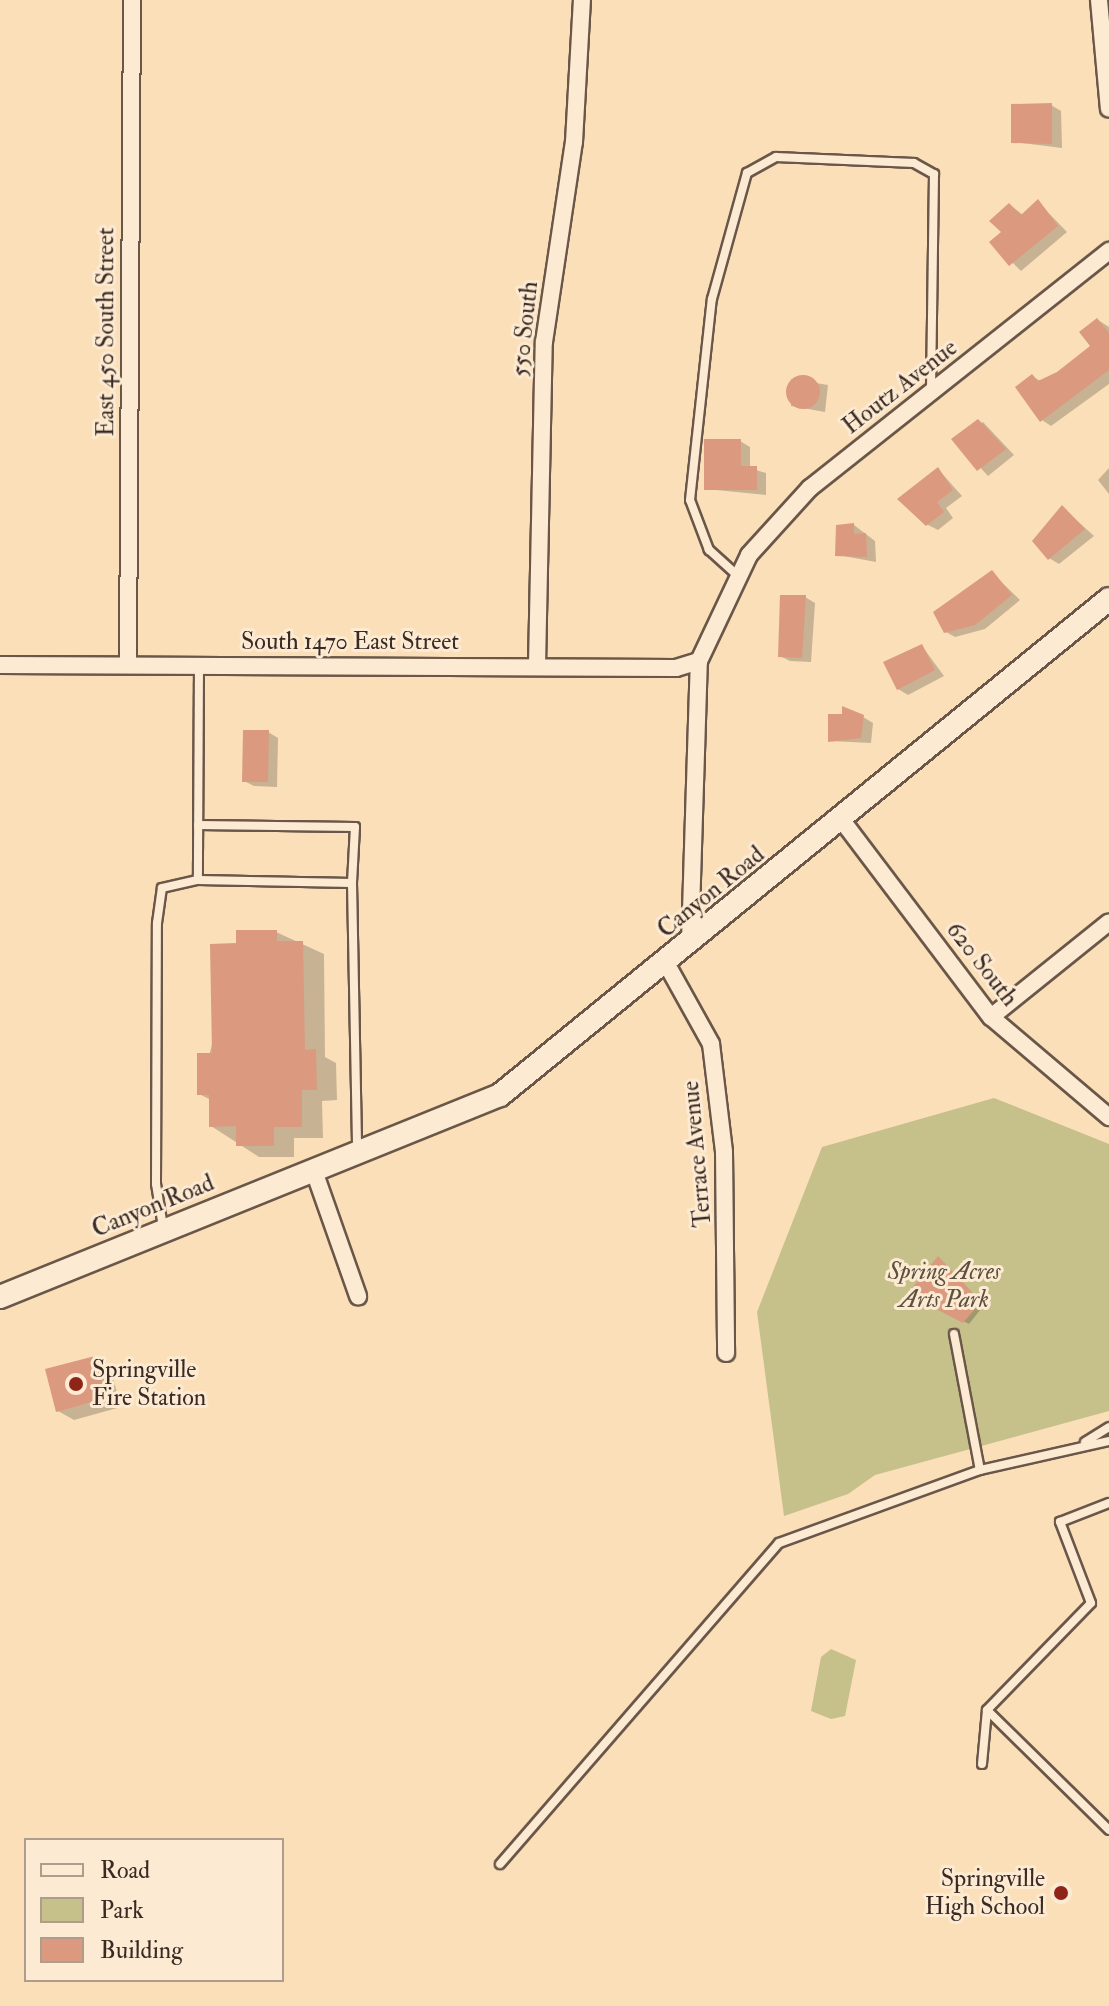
<!DOCTYPE html>
<html>
<head>
<meta charset="utf-8">
<style>
  body { margin:0 }
  #map { position:relative; width:1109px; height:2006px; overflow:hidden; background:#fbdfb9; font-family:"IM FELL Double Pica",serif }
  div>[style] { position:absolute }
  [style*='--x'] { left:calc(var(--x)*1px); top:calc(var(--y)*1px); width:calc(var(--w)*1px); rotate:calc(var(--a)*1deg) }
  .green>* { inset:0; background:#c6c08a }
  .shadow>* { inset:0; background:#0003 }
  .building>* { inset:0; background:#db9980 }
  .round { border-radius:50% }
  .roads { filter:drop-shadow(2px 0 #6a5749) drop-shadow(-2px 0 #6a5749) drop-shadow(0 2px #6a5749) drop-shadow(0 -2px #6a5749) }
  .lane>* { height:8px; margin:-4px; padding:0 4px; transform-origin:4px; border-radius:4px; background:#fcead2 }
  .street>* { height:16px; margin:-8px; padding:0 8px; transform-origin:8px; border-radius:8px; background:#fcead2 }
  .secondary>* { height:22px; margin:-11px; padding:0 11px; transform-origin:11px; border-radius:11px; background:#fcead2 }
  .dots>* { width:22px; height:22px; translate:-50% -50%; box-sizing:border-box; border:4px solid #fcead2; border-radius:50% }
  span { translate:-50% -50%; white-space:nowrap; text-align:center; line-height:1.15; -webkit-text-stroke:6px #fcead2; paint-order:stroke }
  .street-label { font-size:24px; color:#392a24 }
  .park-label { font-size:24px; color:#5c503e; font-style:italic }
  .poi-label { font-size:24px; color:#392a24 }
  .left { translate:0 -50%; text-align:left }
  .right { translate:-100% -50%; text-align:right }
  .legend { position:absolute; left:24px; top:1838px; width:260px; height:144px; box-sizing:border-box; background:#fcead2; border:2px solid #ae9d8c; margin:0; padding:10px 14px; list-style:none; font-size:24px; color:#392a24 }
  .legend li { display:flex; align-items:center; gap:16px; height:40px }
  .legend b { width:40px; border:2px solid #ae9d8c }
</style>
</head>
<body>
<div id="map">
  <div class="green">
    <div style="clip-path:polygon(994px 1098px,1109px 1144px,1109px 1411px,875px 1475px,848px 1494px,784px 1516px,757px 1312px,822px 1147px)"></div>
    <div style="clip-path:polygon(831px 1649px,856px 1660px,845px 1716px,831px 1719px,811px 1711px,821px 1657px)"></div>
  </div>
  <div class="shadow">
    <div style="clip-path:polygon(1051px 105px,1061px 111px,1062px 148px,1013px 142px)"></div>
    <div style="clip-path:polygon(1038px 202px,1067px 232px,1021px 271px,992px 242px,1004px 232px,1010px 205px,1023px 215px)"></div>
    <div style="clip-path:polygon(1098px 320px,1109px 327px,1109px 384px,1051px 426px,1042px 420px,1032px 376px,1042px 382px,1058px 374px,1093px 346px)"></div>
    <div style="clip-path:polygon(791px 379px,828px 385px,825px 412px,791px 406px)"></div>
    <div style="clip-path:polygon(983px 422px,1014px 455px,988px 476px,954px 439px)"></div>
    <div style="clip-path:polygon(740px 441px,750px 447px,750px 468px,766px 473px,766px 495px,706px 489px)"></div>
    <div style="clip-path:polygon(1109px 468px,1109px 494px,1098px 480px)"></div>
    <div style="clip-path:polygon(938px 469px,962px 496px,946px 508px,953px 518px,938px 530px,928px 525px)"></div>
    <div style="clip-path:polygon(1062px 507px,1094px 536px,1059px 564px,1049px 558px)"></div>
    <div style="clip-path:polygon(854px 525px,875px 541px,876px 562px,838px 555px)"></div>
    <div style="clip-path:polygon(992px 573px,1020px 600px,985px 629px,955px 637px,946px 632px)"></div>
    <div style="clip-path:polygon(805px 597px,815px 603px,811px 662px,790px 661px,780px 656px)"></div>
    <div style="clip-path:polygon(922px 646px,944px 676px,908px 695px,898px 689px)"></div>
    <div style="clip-path:polygon(863px 717px,873px 723px,871px 743px,830px 741px)"></div>
    <div style="clip-path:polygon(268px 732px,278px 738px,277px 787px,254px 786px,244px 781px)"></div>
    <div style="clip-path:polygon(276px 932px,324px 954px,325px 1057px,336px 1063px,337px 1100px,322px 1101px,323px 1138px,294px 1138px,294px 1157px,259px 1157px,211px 1126px,211px 1100px,199px 1094px,238px 945px)"></div>
    <div style="clip-path:polygon(939px 1258px,984px 1305px,969px 1324px,910px 1294px)"></div>
    <div style="clip-path:polygon(94px 1358px,110px 1367px,121px 1407px,74px 1420px,58px 1411px)"></div>
  </div>
  <div class="building">
    <div style="clip-path:polygon(1052px 103px,1052px 144px,1011px 143px,1011px 104px)"></div>
    <div style="clip-path:polygon(1038px 199px,1058px 226px,1009px 266px,989px 242px,1001px 232px,989px 221px,1009px 203px,1021px 215px)"></div>
    <div style="clip-path:polygon(1097px 318px,1109px 333px,1109px 370px,1040px 422px,1015px 387px,1032px 374px,1038px 381px,1057px 372px,1090px 346px,1079px 332px)"></div>
    <div class="round" style="left:786px;top:375px;width:34px;height:34px"></div>
    <div style="clip-path:polygon(978px 419px,1006px 449px,977px 471px,951px 439px)"></div>
    <div style="clip-path:polygon(704px 439px,741px 439px,741px 466px,757px 466px,757px 490px,704px 490px)"></div>
    <div style="clip-path:polygon(938px 467px,953px 490px,937px 502px,944px 512px,926px 526px,897px 499px)"></div>
    <div style="clip-path:polygon(1062px 505px,1085px 529px,1048px 560px,1032px 541px)"></div>
    <div style="clip-path:polygon(854px 523px,854px 534px,866px 533px,867px 557px,835px 556px,836px 525px)"></div>
    <div style="clip-path:polygon(992px 570px,1012px 595px,975px 625px,944px 633px,933px 612px)"></div>
    <div style="clip-path:polygon(780px 595px,806px 595px,802px 658px,778px 657px)"></div>
    <div style="clip-path:polygon(922px 644px,935px 670px,897px 690px,883px 662px)"></div>
    <div style="clip-path:polygon(842px 706px,864px 715px,861px 738px,828px 742px,828px 714px,842px 714px)"></div>
    <div style="clip-path:polygon(243px 730px,269px 730px,268px 782px,242px 782px)"></div>
    <div style="clip-path:polygon(236px 930px,277px 930px,277px 941px,303px 941px,305px 1050px,316px 1049px,317px 1090px,302px 1090px,302px 1127px,274px 1127px,274px 1146px,236px 1146px,236px 1126px,209px 1127px,209px 1095px,197px 1095px,197px 1053px,212px 1053px,210px 944px,236px 943px)"></div>
    <div style="clip-path:polygon(938px 1256px,981px 1302px,963px 1323px,907px 1294px)"></div>
    <div style="clip-path:polygon(95px 1356px,106px 1398px,56px 1412px,45px 1369px)"></div>
  </div>
  <div class="roads">
    <div class="lane">
      <div style="--x:737;--y:575;--w:38;--a:-138"></div>
      <div style="--x:709;--y:550;--w:53;--a:-110.8"></div>
      <div style="--x:690;--y:500;--w:202;--a:-83.8"></div>
      <div style="--x:712;--y:299;--w:131;--a:-74.5"></div>
      <div style="--x:747;--y:173;--w:33;--a:-29"></div>
      <div style="--x:776;--y:157;--w:138;--a:2.5"></div>
      <div style="--x:914;--y:163;--w:23;--a:29"></div>
      <div style="--x:934;--y:174;--w:218;--a:90.8"></div>
      <div style="--x:199;--y:665;--w:215;--a:90.3"></div>
      <div style="--x:198;--y:880;--w:154;--a:1.1"></div>
      <div style="--x:352;--y:883;--w:268;--a:88.9"></div>
      <div style="--x:198;--y:825;--w:157;--a:0.7"></div>
      <div style="--x:355;--y:827;--w:56;--a:93.1"></div>
      <div style="--x:163;--y:1227;--w:44;--a:-99.2"></div>
      <div style="--x:156;--y:1184;--w:261;--a:-89.8"></div>
      <div style="--x:157;--y:923;--w:35;--a:-82"></div>
      <div style="--x:162;--y:888;--w:37;--a:-13"></div>
      <div style="--x:954;--y:1334;--w:138;--a:79.2"></div>
      <div style="--x:1085;--y:1442;--w:28;--a:-32"></div>
      <div style="--x:987;--y:1710;--w:171;--a:44.5"></div>
      <div style="--x:982;--y:1764;--w:54;--a:-84.7"></div>
      <div style="--x:987;--y:1710;--w:149;--a:-45.8"></div>
      <div style="--x:1091;--y:1603;--w:87;--a:-110.9"></div>
      <div style="--x:1060;--y:1522;--w:53;--a:-21.2"></div>
      <div style="--x:500;--y:1864;--w:425;--a:-49"></div>
      <div style="--x:779;--y:1543;--w:214;--a:-20"></div>
      <div style="--x:980;--y:1470;--w:132;--a:-12.7"></div>
    </div>
    <div class="street">
      <div style="--x:1099;--y:0;--w:109;--a:84.8"></div>
      <div style="--x:0;--y:665;--w:676;--a:0.25"></div>
      <div style="--x:676;--y:668;--w:24;--a:-17"></div>
      <div style="--x:128;--y:665;--w:665;--a:-89.66"></div>
      <div style="--x:537;--y:665;--w:323;--a:-88.8"></div>
      <div style="--x:544;--y:342;--w:202;--a:-81.5"></div>
      <div style="--x:574;--y:142;--w:142;--a:-86.8"></div>
      <div style="--x:841;--y:819;--w:248;--a:52.9"></div>
      <div style="--x:991;--y:1017;--w:155;--a:40.3"></div>
      <div style="--x:690;--y:943;--w:282;--a:-88.2"></div>
      <div style="--x:699;--y:661;--w:117;--a:-64.7"></div>
      <div style="--x:749;--y:555;--w:91;--a:-47.7"></div>
      <div style="--x:810;--y:488;--w:382;--a:-38.4"></div>
      <div style="--x:666;--y:963;--w:93;--a:60.9"></div>
      <div style="--x:711;--y:1044;--w:109;--a:83.1"></div>
      <div style="--x:724;--y:1152;--w:201;--a:89.4"></div>
      <div style="--x:991;--y:1017;--w:151;--a:-38.8"></div>
      <div style="--x:314;--y:1171;--w:133;--a:70.6"></div>
    </div>
    <div class="secondary">
      <div style="--x:0;--y:1297;--w:539;--a:-22"></div>
      <div style="--x:500;--y:1095;--w:785;--a:-39.16"></div>
    </div>
  </div>
  <div class="dots">
    <div style="left:76px;top:1384px;background:#8f2418"></div>
    <div style="left:1061px;top:1893px;background:#8f2418"></div>
  </div>
  <div class="street-label">
    <span style="left:525px;top:329px;rotate:-84deg">550 South</span>
    <span style="left:106px;top:332px;rotate:-90deg">East 450 South Street</span>
    <span style="left:900px;top:387px;rotate:-38deg">Houtz Avenue</span>
    <span style="left:350px;top:642px">South 1470 East Street</span>
    <span style="left:711px;top:892px;rotate:-39deg">Canyon Road</span>
    <span style="left:982px;top:964px;rotate:52deg">620 South</span>
    <span style="left:697px;top:1154px;rotate:-95deg">Terrace Avenue</span>
    <span style="left:153px;top:1206px;rotate:-22deg">Canyon Road</span>
  </div>
  <div class="park-label">
    <span style="left:944px;top:1286px">Spring Acres<br>Arts Park</span>
  </div>
  <div class="poi-label">
    <span class="left" style="left:92px;top:1384px">Springville<br>Fire Station</span>
    <span class="right" style="left:1045px;top:1893px">Springville<br>High School</span>
  </div>
  <ul class="legend">
  <li><b style="height:10px;background:#fcead2"></b>Road</li>
  <li><b style="height:22px;background:#c6c08a"></b>Park</li>
  <li><b style="height:22px;background:#db9980"></b>Building</li>
  </ul>
</div>
</body>
</html>
